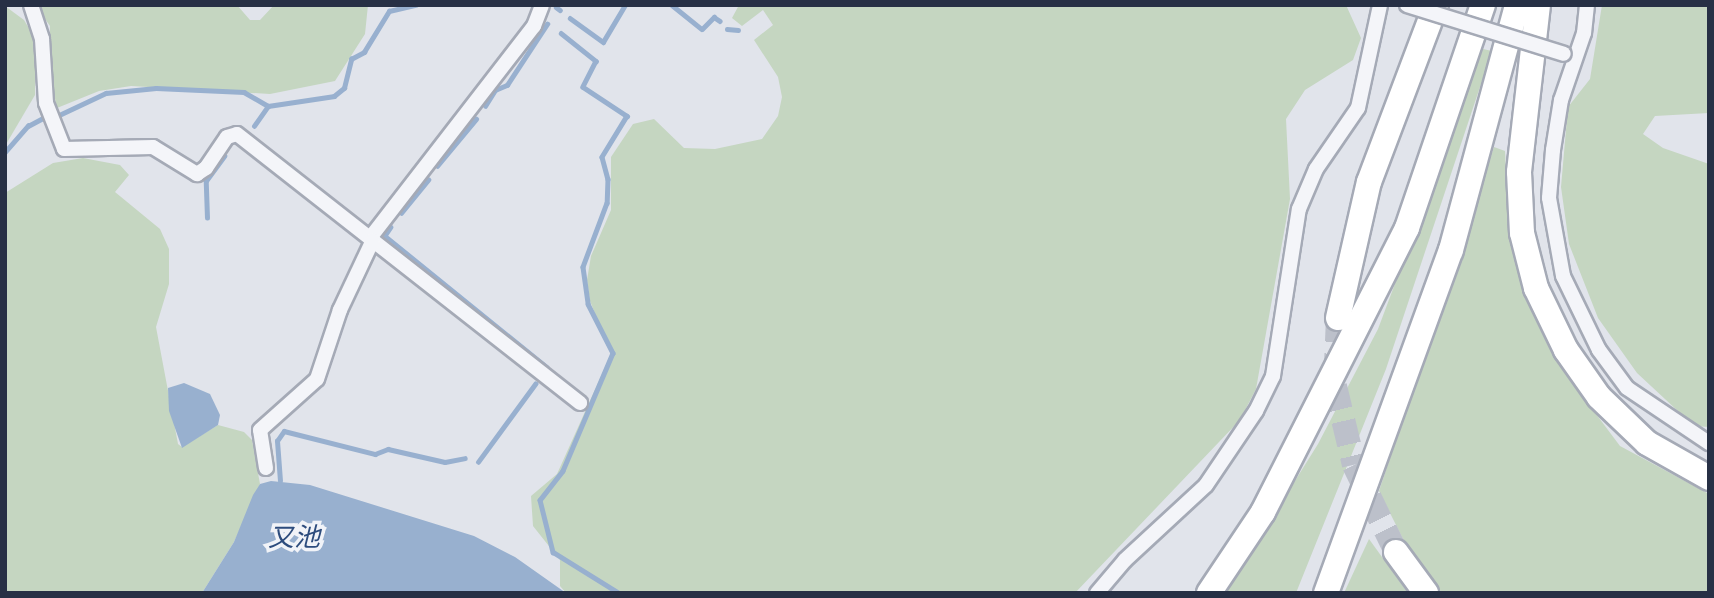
<!DOCTYPE html>
<html>
<head>
<meta charset="utf-8">
<style>
  body { margin:0 }
  #map { position:relative; width:1714px; height:598px; overflow:hidden; background:#e1e4eb; font-family:"IBM Plex Sans","Noto Sans JP",sans-serif }
  div>[style] { position:absolute }
  [style*='--x'] { left:calc(var(--x)*1px); top:calc(var(--y)*1px); width:calc(var(--w)*1px); rotate:calc(var(--a)*1deg) }
  .green>* { inset:0; background:#c5d6c1 }
  .water>* { inset:0; background:#98b0cf }
  .stream>* { height:4.5px; margin:-2.25px; padding:0 2.25px; transform-origin:2.25px; border-radius:2.25px; background:#98b0cf }
  .motorway-tunnel>* { height:24px; margin-top:-12px; transform-origin:0; background:repeating-linear-gradient(90deg,#bcc0ca 0 24px,transparent 0 36px) }
  .roads { filter:drop-shadow(2px 0 #a5aab6) drop-shadow(-2px 0 #a5aab6) drop-shadow(0 2px #a5aab6) drop-shadow(0 -2px #a5aab6) }
  .minor>* { height:14px; margin:-7px; padding:0 7px; transform-origin:7px; border-radius:7px; background:#f4f5f9 }
  .motorway>* { height:24px; margin:-12px; padding:0 12px; transform-origin:12px; border-radius:12px; background:#fff }
  .bridges { filter:drop-shadow(2px 0 #a5aab6) drop-shadow(-2px 0 #a5aab6) drop-shadow(0 2px #a5aab6) drop-shadow(0 -2px #a5aab6) }
  .minor-bridge>* { height:14px; margin:-7px; padding:0 7px; transform-origin:7px; border-radius:7px; background:#f4f5f9 }
  span { translate:-50% -50%; white-space:nowrap; text-align:center; line-height:1.15; -webkit-text-stroke:7px #f1f3f8; paint-order:stroke }
  .water-label { font-size:26px; color:#2d4c7d; font-style:italic }
  .frame { position:absolute; inset:0; border:7px solid #273045; pointer-events:none }
</style>
</head>
<body>
<div id="map">
  <div class="green">
    <div style="clip-path:polygon(237px 5px,250px 20px,260px 20px,274px 5px,368px 5px,365px 34px,335px 81px,270px 94px,131px 86px,99px 91px,57px 108px,50px 76px,50px 26px,36px 6px)"></div>
    <div style="clip-path:polygon(739px 5px,1346px 5px,1361px 38px,1353px 60px,1305px 90px,1286px 119px,1290px 199px,1256px 389px,1240px 420px,1075px 593px,566px 593px,560px 586px,560px 560px,533px 526px,531px 496px,557px 474px,611px 354px,590px 301px,587px 280px,591px 256px,611px 210px,611px 157px,633px 124px,654px 119px,684px 148px,715px 149px,762px 139px,778px 116px,782px 97px,778px 77px,754px 40px,773px 25px,763px 10px,742px 26px,732px 18px)"></div>
    <div style="clip-path:polygon(1602px 5px,1709px 5px,1709px 113px,1655px 116px,1643px 134px,1663px 148px,1709px 164px,1709px 427px,1694px 426px,1637px 373px,1598px 318px,1569px 244px,1561px 187px,1568px 107px,1590px 79px)"></div>
    <div style="clip-path:polygon(5px 6px,24px 20px,36px 40px,35px 95px,5px 146px)"></div>
    <div style="clip-path:polygon(1483px 49px,1492px 51px,1386px 369px,1296px 593px,1225px 593px,1318px 444px,1378px 329px)"></div>
    <div style="clip-path:polygon(1494px 147px,1505px 151px,1509px 234px,1531px 307px,1566px 374px,1620px 446px,1709px 494px,1709px 593px,1442px 593px,1403px 539px,1379px 491px)"></div>
    <div style="clip-path:polygon(83px 158px,120px 165px,129px 175px,115px 192px,160px 229px,169px 249px,169px 284px,156px 327px,178px 444px,182px 447px,218px 425px,244px 432px,252px 440px,260px 484px,234px 542px,202px 593px,5px 593px,5px 193px,53px 163px)"></div>
    <div style="clip-path:polygon(1369px 539px,1408px 593px,1344px 593px)"></div>
  </div>
  <div class="water">
    <div style="clip-path:polygon(184px 383px,210px 394px,220px 415px,218px 425px,182px 448px,169px 411px,168px 388px)"></div>
    <div style="clip-path:polygon(271px 481px,310px 485px,474px 536px,515px 557px,566px 593px,202px 593px,234px 542px,253px 495px,260px 484px)"></div>
  </div>
  <div class="stream">
    <div style="--x:672;--y:5;--w:38;--a:39"></div>
    <div style="--x:702;--y:29;--w:17;--a:-45"></div>
    <div style="--x:714;--y:17;--w:7;--a:34"></div>
    <div style="--x:556;--y:7;--w:5;--a:37"></div>
    <div style="--x:570;--y:18;--w:41;--a:36"></div>
    <div style="--x:603;--y:42;--w:43;--a:-59.3"></div>
    <div style="--x:727;--y:29;--w:11;--a:5"></div>
    <div style="--x:561;--y:33;--w:45;--a:38.7"></div>
    <div style="--x:596;--y:61;--w:29;--a:117"></div>
    <div style="--x:583;--y:87;--w:53;--a:33.4"></div>
    <div style="--x:627;--y:116;--w:48;--a:121.4"></div>
    <div style="--x:602;--y:157;--w:23;--a:75"></div>
    <div style="--x:608;--y:179;--w:24;--a:92"></div>
    <div style="--x:607;--y:203;--w:68;--a:110.6"></div>
    <div style="--x:583;--y:267;--w:37;--a:82"></div>
    <div style="--x:588;--y:304;--w:55;--a:63"></div>
    <div style="--x:613;--y:353;--w:128;--a:113"></div>
    <div style="--x:563;--y:471;--w:37;--a:128"></div>
    <div style="--x:540;--y:500;--w:54;--a:76"></div>
    <div style="--x:553;--y:552;--w:78;--a:31.8"></div>
    <div style="--x:485;--y:106;--w:19;--a:-58"></div>
    <div style="--x:495;--y:90;--w:13;--a:-23"></div>
    <div style="--x:507;--y:85;--w:73;--a:-56.7"></div>
    <div style="--x:57;--y:116;--w:54;--a:-25.1"></div>
    <div style="--x:106;--y:93;--w:50;--a:-5.7"></div>
    <div style="--x:156;--y:88;--w:88;--a:2.6"></div>
    <div style="--x:244;--y:92;--w:28;--a:30"></div>
    <div style="--x:268;--y:106;--w:67;--a:-8.6"></div>
    <div style="--x:334;--y:96;--w:13;--a:-39"></div>
    <div style="--x:344;--y:88;--w:30;--a:-76"></div>
    <div style="--x:351;--y:59;--w:15;--a:-28"></div>
    <div style="--x:364;--y:52;--w:48;--a:-58.6"></div>
    <div style="--x:389;--y:11;--w:28;--a:-13"></div>
    <div style="--x:254;--y:126;--w:24;--a:-55"></div>
    <div style="--x:5;--y:152;--w:35;--a:-49"></div>
    <div style="--x:28;--y:126;--w:17;--a:-28"></div>
    <div style="--x:437;--y:166;--w:61;--a:-50.3"></div>
    <div style="--x:401;--y:213;--w:43;--a:-50.7"></div>
    <div style="--x:207;--y:218;--w:37;--a:-92"></div>
    <div style="--x:206;--y:181;--w:31;--a:-54"></div>
    <div style="--x:391;--y:227;--w:11;--a:124"></div>
    <div style="--x:385;--y:236;--w:208;--a:39"></div>
    <div style="--x:478;--y:462;--w:97;--a:-53.8"></div>
    <div style="--x:280;--y:481;--w:40;--a:-94.3"></div>
    <div style="--x:277;--y:441;--w:12;--a:-55"></div>
    <div style="--x:284;--y:431;--w:94;--a:14.2"></div>
    <div style="--x:375;--y:454;--w:14;--a:-21"></div>
    <div style="--x:388;--y:449;--w:58;--a:12.8"></div>
    <div style="--x:445;--y:462;--w:20;--a:-11"></div>
  </div>
  <div class="motorway-tunnel">
    <div style="--x:1338;--y:318;--w:68;--a:92.5"></div>
    <div style="--x:1335;--y:386;--w:81;--a:76.5"></div>
    <div style="--x:1354;--y:465;--w:97;--a:64.2"></div>
  </div>
  <div class="roads">
    <div class="minor">
      <div style="--x:31;--y:5;--w:36;--a:72"></div>
      <div style="--x:42;--y:39;--w:64;--a:86.4"></div>
      <div style="--x:46;--y:103;--w:49;--a:68.6"></div>
      <div style="--x:64;--y:149;--w:89;--a:-1.3"></div>
      <div style="--x:153;--y:147;--w:52;--a:31.5"></div>
      <div style="--x:197;--y:174;--w:11;--a:-34"></div>
      <div style="--x:206;--y:168;--w:37;--a:-56"></div>
      <div style="--x:227;--y:137;--w:10;--a:-17"></div>
      <div style="--x:237;--y:134;--w:436;--a:38.1"></div>
      <div style="--x:1587;--y:5;--w:28;--a:96"></div>
      <div style="--x:1584;--y:33;--w:71;--a:108.9"></div>
      <div style="--x:1561;--y:100;--w:51;--a:99.1"></div>
      <div style="--x:1553;--y:150;--w:48;--a:94.8"></div>
      <div style="--x:1549;--y:198;--w:79;--a:79.8"></div>
      <div style="--x:1563;--y:276;--w:82;--a:64.1"></div>
      <div style="--x:1599;--y:350;--w:47;--a:53.6"></div>
      <div style="--x:1627;--y:388;--w:99;--a:33.9"></div>
      <div style="--x:370;--y:238;--w:268;--a:-52.3"></div>
      <div style="--x:534;--y:26;--w:22;--a:-69"></div>
      <div style="--x:266;--y:468;--w:38;--a:-99"></div>
      <div style="--x:260;--y:430;--w:76;--a:-41.8"></div>
      <div style="--x:317;--y:379;--w:73;--a:-71.6"></div>
      <div style="--x:340;--y:310;--w:77;--a:-64.8"></div>
      <div style="--x:1097;--y:593;--w:43;--a:-49.7"></div>
      <div style="--x:1125;--y:560;--w:110;--a:-42.8"></div>
      <div style="--x:1206;--y:485;--w:89;--a:-56"></div>
      <div style="--x:1256;--y:411;--w:39;--a:-64"></div>
      <div style="--x:1273;--y:376;--w:169;--a:-81.2"></div>
      <div style="--x:1299;--y:209;--w:43;--a:-67"></div>
      <div style="--x:1316;--y:169;--w:74;--a:-55.5"></div>
      <div style="--x:1358;--y:108;--w:105;--a:-77.9"></div>
    </div>
    <div class="motorway">
      <div style="--x:1538;--y:5;--w:168;--a:96.5"></div>
      <div style="--x:1519;--y:172;--w:61;--a:87.2"></div>
      <div style="--x:1522;--y:233;--w:57;--a:75.7"></div>
      <div style="--x:1536;--y:288;--w:69;--a:64.2"></div>
      <div style="--x:1566;--y:350;--w:57;--a:54.9"></div>
      <div style="--x:1599;--y:397;--w:66;--a:43.8"></div>
      <div style="--x:1647;--y:443;--w:71;--a:29.4"></div>
      <div style="--x:1338;--y:318;--w:139;--a:-77.2"></div>
      <div style="--x:1369;--y:182;--w:189;--a:-69.3"></div>
      <div style="--x:1396;--y:552;--w:51;--a:53.8"></div>
      <div style="--x:1209;--y:593;--w:97;--a:-56.3"></div>
      <div style="--x:1263;--y:512;--w:318;--a:-63.1"></div>
      <div style="--x:1407;--y:228;--w:236;--a:-71.2"></div>
      <div style="--x:1326;--y:593;--w:365;--a:-70"></div>
      <div style="--x:1451;--y:250;--w:254;--a:-74.9"></div>
    </div>
  </div>
  <div class="bridges">
    <div class="minor-bridge">
      <div style="--x:1407;--y:5;--w:164;--a:17.3"></div>
    </div>
  </div>
  <div class="water-label">
    <span style="left:294px;top:537px">又池</span>
  </div>
  <div class="frame"></div>
</div>
</body>
</html>
